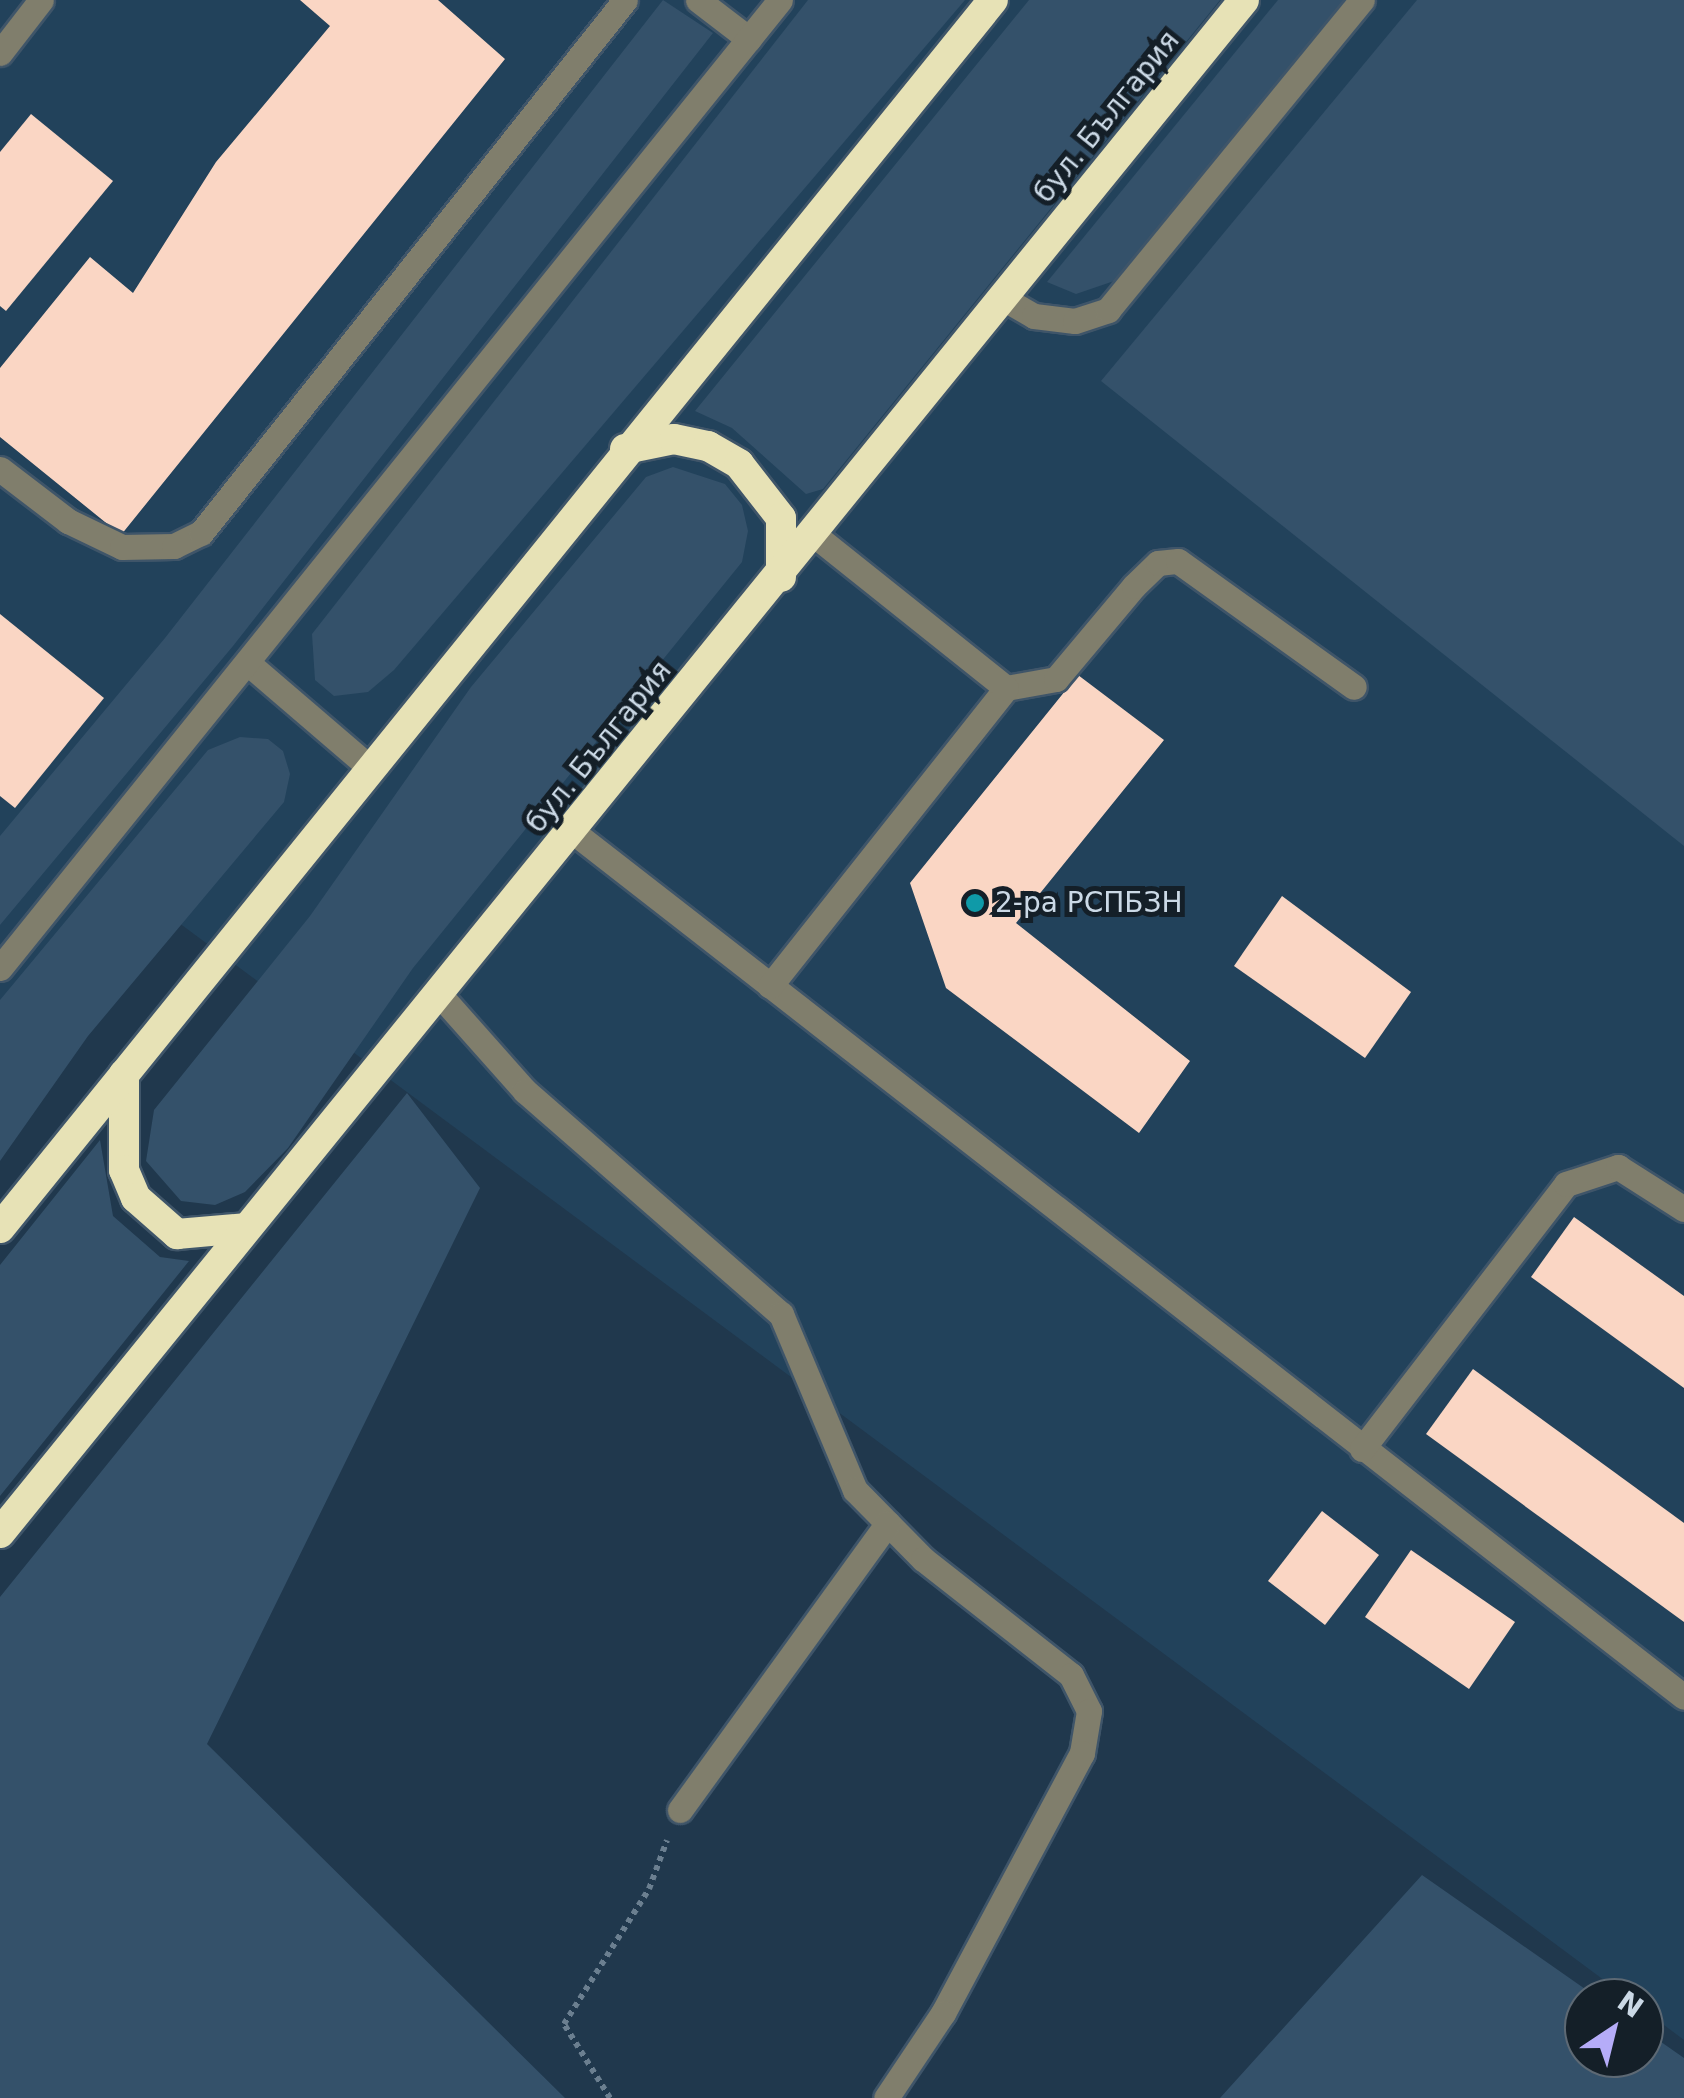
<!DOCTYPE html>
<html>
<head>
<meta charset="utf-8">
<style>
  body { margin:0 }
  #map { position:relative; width:1684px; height:2098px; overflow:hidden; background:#20384d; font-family:"DejaVu Sans",sans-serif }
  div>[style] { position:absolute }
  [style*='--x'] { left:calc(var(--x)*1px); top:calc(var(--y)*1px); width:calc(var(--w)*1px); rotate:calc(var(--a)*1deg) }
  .built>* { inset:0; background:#22425b }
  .green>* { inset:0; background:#34516a }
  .building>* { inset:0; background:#fad6c4 }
  .path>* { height:6px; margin-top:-3px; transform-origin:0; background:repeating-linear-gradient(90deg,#6b7f90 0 5px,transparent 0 10px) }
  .roads { filter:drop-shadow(2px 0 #3f5569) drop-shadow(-2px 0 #3f5569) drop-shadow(0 2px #3f5569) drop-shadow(0 -2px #3f5569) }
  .minor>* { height:25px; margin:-12.5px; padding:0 12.5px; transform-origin:12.5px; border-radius:12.5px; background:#807e6c }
  .highway>* { height:30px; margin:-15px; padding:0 15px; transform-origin:15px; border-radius:15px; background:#e7e2b6 }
  .dots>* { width:28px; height:28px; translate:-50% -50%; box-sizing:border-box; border:5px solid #141f28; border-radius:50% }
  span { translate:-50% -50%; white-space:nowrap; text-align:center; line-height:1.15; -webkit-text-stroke:10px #141f28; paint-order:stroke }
  .street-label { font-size:28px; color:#cbd9e6 }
  .poi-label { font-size:28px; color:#cbd9e6 }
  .left { translate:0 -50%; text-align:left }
  .north { position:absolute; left:1564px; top:1978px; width:100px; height:100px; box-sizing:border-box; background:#141f28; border:2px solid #5d6974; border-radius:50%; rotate:35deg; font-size:28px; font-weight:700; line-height:40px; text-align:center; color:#cbd9e6 }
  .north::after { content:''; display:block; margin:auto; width:35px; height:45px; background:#b5acf8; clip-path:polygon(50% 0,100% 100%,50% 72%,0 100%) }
</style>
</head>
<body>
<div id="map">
  <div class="built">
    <div style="clip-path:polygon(0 0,1684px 0,1684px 2040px,1644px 2010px,1644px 1998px,1628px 1998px,144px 897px,0 1076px)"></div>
  </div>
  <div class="green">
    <div style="clip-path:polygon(663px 0,713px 33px,233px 646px,0 925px,0 836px,165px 638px)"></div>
    <div style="clip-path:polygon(808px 0,965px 0,394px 670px,368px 692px,334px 696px,315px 680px,312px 634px)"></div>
    <div style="clip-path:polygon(1029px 0,1220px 0,823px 489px,806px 494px,732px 428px,695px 411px)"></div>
    <div style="clip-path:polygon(1278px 0,1350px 0,1117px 280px,1076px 294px,1047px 282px)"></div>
    <div style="clip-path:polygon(1417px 0,1684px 0,1684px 846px,1101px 381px)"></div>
    <div style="clip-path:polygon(673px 467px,725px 484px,742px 505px,748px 531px,742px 562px,413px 968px,288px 1148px,245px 1192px,215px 1205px,181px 1201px,146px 1161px,154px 1110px,310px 916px,471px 687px,646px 477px)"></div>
    <div style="clip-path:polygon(240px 737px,268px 739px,283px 751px,290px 774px,284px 802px,88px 1036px,0 1161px,0 1000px,208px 750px)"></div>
    <div style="clip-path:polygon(407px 1093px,480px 1188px,207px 1744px,565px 2098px,0 2098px,0 1597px)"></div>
    <div style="clip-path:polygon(100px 1140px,113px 1216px,160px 1257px,189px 1261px,0 1496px,0 1265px)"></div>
    <div style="clip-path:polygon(1422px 1875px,1598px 1998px,1584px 1998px,1584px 2058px,1644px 2058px,1644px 2030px,1684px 2058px,1684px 2098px,1220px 2098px)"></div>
  </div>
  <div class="building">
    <div style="clip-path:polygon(300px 0,438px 0,505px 59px,121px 535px,0 437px,0 368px,90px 257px,133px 293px,216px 162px,330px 26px)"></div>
    <div style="clip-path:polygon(31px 114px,113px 181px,6px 311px,0 306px,0 152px)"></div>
    <div style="clip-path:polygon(0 614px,104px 698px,15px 808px,0 796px)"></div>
    <div style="clip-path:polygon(1078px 675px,1164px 740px,1016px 923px,1190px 1061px,1139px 1133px,946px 988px,910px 883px)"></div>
    <div style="clip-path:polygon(1282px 896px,1411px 992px,1365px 1058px,1234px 966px)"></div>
    <div style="clip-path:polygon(1574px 1217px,1684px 1296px,1684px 1388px,1531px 1277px)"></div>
    <div style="clip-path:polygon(1473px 1369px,1684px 1523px,1684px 1622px,1426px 1434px)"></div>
    <div style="clip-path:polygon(1322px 1511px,1379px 1555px,1325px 1625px,1268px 1581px)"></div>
    <div style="clip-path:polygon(1411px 1550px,1515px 1622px,1469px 1689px,1365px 1617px)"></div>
  </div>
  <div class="path">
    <div style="--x:610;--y:2098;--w:87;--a:-121.9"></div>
    <div style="--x:564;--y:2024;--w:160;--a:-57.8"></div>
    <div style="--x:649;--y:1889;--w:52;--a:-69.8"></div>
  </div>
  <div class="roads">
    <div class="minor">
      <div style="--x:698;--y:0;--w:64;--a:37.4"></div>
      <div style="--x:0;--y:53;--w:67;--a:-52.3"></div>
      <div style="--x:1001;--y:297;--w:38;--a:30"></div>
      <div style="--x:1034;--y:316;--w:41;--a:7"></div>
      <div style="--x:1075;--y:321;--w:35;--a:-18"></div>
      <div style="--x:1108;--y:310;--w:401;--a:-50.7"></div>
      <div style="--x:0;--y:469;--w:86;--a:37.4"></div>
      <div style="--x:68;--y:521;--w:60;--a:25.7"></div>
      <div style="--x:122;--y:547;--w:52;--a:-1.1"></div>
      <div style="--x:174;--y:546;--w:30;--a:-26"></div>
      <div style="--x:201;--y:533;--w:681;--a:-51.5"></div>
      <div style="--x:250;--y:665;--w:155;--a:40.6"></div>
      <div style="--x:1006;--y:688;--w:51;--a:-10.2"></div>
      <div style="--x:1056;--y:679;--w:121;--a:-50"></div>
      <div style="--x:1134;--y:586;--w:33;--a:-44"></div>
      <div style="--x:1158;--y:563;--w:20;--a:-6"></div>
      <div style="--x:1178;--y:561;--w:216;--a:35.6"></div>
      <div style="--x:572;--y:831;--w:1409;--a:37.91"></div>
      <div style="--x:0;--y:968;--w:1243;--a:-51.14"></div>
      <div style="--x:770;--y:986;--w:380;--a:-51.6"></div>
      <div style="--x:1006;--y:688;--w:246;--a:-141.4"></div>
      <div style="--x:438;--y:993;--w:131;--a:48.4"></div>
      <div style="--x:525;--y:1091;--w:340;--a:41.1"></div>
      <div style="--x:781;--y:1314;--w:191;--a:67.2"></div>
      <div style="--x:855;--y:1490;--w:97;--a:45.4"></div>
      <div style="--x:923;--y:1559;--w:188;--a:38.1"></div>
      <div style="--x:1071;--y:1675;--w:40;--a:63.4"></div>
      <div style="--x:1089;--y:1711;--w:43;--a:99.5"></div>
      <div style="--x:1082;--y:1753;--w:295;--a:118.1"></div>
      <div style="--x:943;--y:2013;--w:102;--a:123.8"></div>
      <div style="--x:1362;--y:1449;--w:334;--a:-52.4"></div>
      <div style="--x:1566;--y:1184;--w:55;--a:-18.1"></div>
      <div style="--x:1618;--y:1167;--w:78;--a:32.5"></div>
      <div style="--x:680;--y:1810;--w:354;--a:-54.1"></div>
    </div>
    <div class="highway">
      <div style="--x:625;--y:449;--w:50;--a:-11.5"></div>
      <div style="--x:674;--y:439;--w:35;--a:12"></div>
      <div style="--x:708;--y:446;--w:36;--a:30"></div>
      <div style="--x:739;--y:464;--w:68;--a:52.1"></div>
      <div style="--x:781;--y:518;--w:59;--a:90"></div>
      <div style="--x:124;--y:1074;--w:96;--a:90"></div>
      <div style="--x:124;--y:1170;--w:30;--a:67"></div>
      <div style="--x:136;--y:1198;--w:55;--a:41.3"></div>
      <div style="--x:177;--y:1234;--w:68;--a:-5"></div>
      <div style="--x:0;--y:1228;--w:1579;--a:-51.04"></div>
      <div style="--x:0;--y:1533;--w:1974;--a:-50.94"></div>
    </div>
  </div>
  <div class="dots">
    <div style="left:975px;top:903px;background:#0f9aa8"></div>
  </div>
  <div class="street-label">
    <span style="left:1107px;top:117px;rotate:-51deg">бул. България</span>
    <span style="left:599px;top:747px;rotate:-51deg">бул. България</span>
  </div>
  <div class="poi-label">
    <span class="left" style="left:995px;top:903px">2-ра РСПБЗН</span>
  </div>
  <div class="north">N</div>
</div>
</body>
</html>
